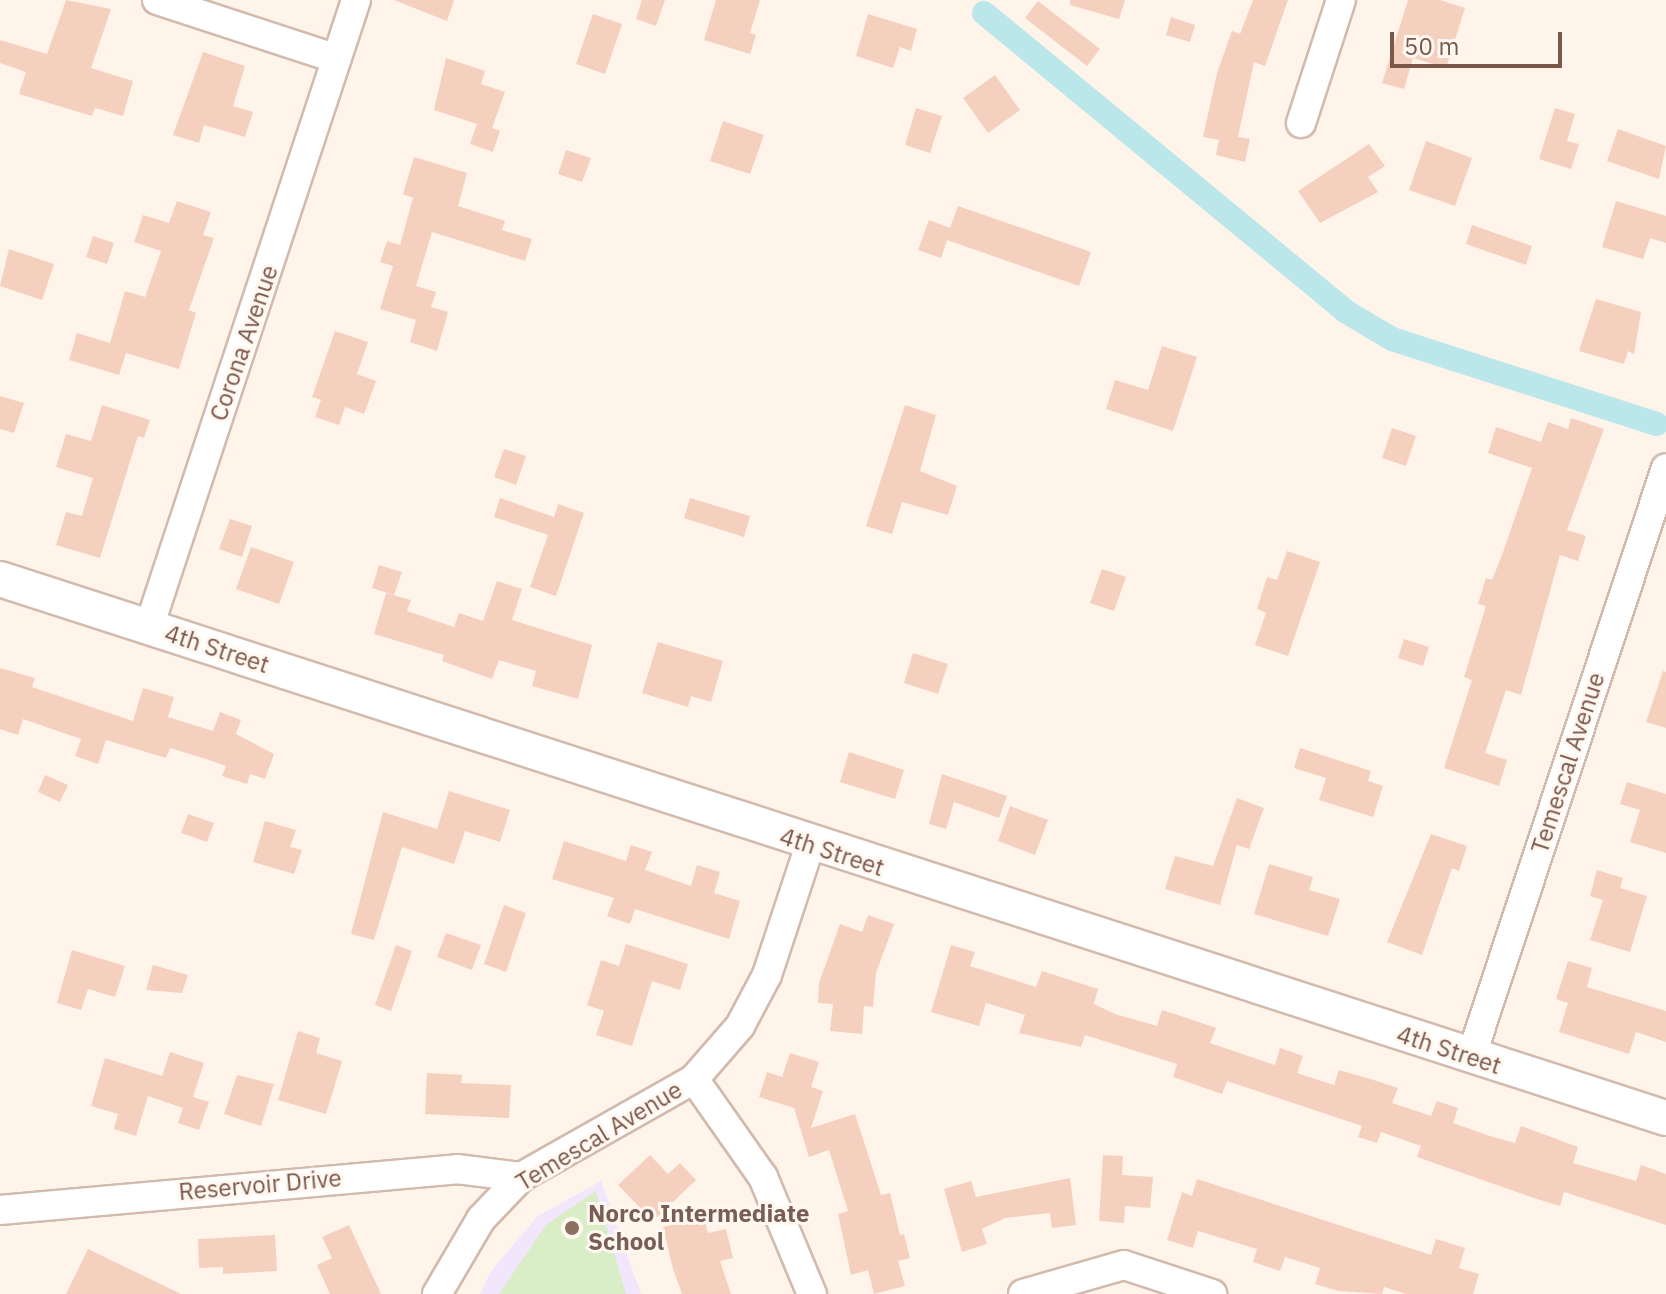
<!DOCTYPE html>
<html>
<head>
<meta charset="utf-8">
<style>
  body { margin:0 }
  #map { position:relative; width:1666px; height:1294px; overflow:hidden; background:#fef4ea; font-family:"IBM Plex Sans",sans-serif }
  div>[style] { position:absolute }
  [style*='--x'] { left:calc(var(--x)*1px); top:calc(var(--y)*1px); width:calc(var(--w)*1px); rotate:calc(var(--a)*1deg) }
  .education>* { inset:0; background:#f1e6fb }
  .green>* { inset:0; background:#d9edc6 }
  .canal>* { height:24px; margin:-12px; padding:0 12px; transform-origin:12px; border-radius:12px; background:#bce7ea }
  .building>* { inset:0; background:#f5d0bf }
  .roads { filter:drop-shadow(2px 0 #d2baad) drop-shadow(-2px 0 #d2baad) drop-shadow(0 2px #d2baad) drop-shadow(0 -2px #d2baad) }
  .minor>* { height:28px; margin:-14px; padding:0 14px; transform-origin:14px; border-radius:14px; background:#fff }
  .tertiary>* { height:34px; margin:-17px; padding:0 17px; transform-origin:17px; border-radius:17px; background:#fff }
  .dots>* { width:22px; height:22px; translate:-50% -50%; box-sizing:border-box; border:4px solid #fff8f1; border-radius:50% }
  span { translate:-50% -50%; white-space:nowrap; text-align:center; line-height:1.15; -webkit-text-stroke:6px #fff8f1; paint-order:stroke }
  .street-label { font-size:24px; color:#7b574a }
  .education-label { font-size:24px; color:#785e54; font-weight:700 }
  .left { translate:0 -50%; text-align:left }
  .scale { position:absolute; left:1390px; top:32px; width:172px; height:36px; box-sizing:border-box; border:4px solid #7b574a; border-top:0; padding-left:10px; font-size:24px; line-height:28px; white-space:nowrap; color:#7b574a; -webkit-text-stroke:6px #fff8f1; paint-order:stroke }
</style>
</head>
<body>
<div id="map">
  <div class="education">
    <div style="clip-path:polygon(601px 1181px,641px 1294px,480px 1294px,491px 1271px,538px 1216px)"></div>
  </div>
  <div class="green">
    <div style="clip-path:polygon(596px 1191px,626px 1294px,499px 1294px,546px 1225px)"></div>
  </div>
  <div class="canal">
    <div style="--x:984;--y:13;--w:468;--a:39.5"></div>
    <div style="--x:1345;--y:311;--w:55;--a:30.8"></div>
    <div style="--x:1392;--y:339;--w:278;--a:17.8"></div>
  </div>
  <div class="building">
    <div style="clip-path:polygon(66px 0,111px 9px,91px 68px,133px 81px,123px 116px,95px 108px,92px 116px,19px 94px,26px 72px,0 63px,0 40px,47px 54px)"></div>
    <div style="clip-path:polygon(394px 0,454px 0,447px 21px)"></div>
    <div style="clip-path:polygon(642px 0,665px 0,656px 26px,636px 19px)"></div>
    <div style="clip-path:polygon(716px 0,760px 0,750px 33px,756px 35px,750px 54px,704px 40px)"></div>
    <div style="clip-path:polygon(1070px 0,1125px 0,1119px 19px,1070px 5px)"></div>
    <div style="clip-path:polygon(1253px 0,1288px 0,1265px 66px,1254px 62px,1238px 137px,1250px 139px,1245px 162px,1216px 155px,1219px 140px,1203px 137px,1217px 73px,1232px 31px,1240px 34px)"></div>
    <div style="clip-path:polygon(1408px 0,1440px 0,1465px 8px,1446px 68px,1413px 58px,1404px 89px,1382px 83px)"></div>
    <div style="clip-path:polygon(1038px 1px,1100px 49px,1087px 66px,1025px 18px)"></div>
    <div style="clip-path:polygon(593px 14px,622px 24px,605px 74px,576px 64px)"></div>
    <div style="clip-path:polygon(868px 14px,917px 29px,911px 51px,900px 47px,893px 68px,856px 56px)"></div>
    <div style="clip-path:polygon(1171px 17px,1195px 25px,1190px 42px,1166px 35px)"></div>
    <div style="clip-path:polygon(203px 52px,245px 66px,233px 106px,253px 112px,245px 137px,204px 125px,199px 143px,173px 135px)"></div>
    <div style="clip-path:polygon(446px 58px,485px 71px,481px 84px,505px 92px,492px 128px,500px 131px,493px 152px,470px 144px,477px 124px,434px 110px)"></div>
    <div style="clip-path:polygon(995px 75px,1020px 110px,988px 133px,963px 98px)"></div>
    <div style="clip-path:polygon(916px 108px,942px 116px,930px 153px,905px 145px)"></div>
    <div style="clip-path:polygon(1555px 108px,1575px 114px,1567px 141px,1579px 144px,1571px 169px,1539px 159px)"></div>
    <div style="clip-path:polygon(723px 121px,764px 135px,750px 174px,710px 161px)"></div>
    <div style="clip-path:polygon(1618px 129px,1666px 146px,1659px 179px,1607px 161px)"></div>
    <div style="clip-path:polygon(1426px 141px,1472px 158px,1455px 206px,1409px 190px)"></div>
    <div style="clip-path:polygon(1369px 144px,1385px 166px,1368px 177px,1378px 192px,1320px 223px,1298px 191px)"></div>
    <div style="clip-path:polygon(566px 150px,591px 158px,582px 182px,558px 174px)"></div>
    <div style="clip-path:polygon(414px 157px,467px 173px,458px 206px,505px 221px,502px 230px,532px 239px,525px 261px,432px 232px,416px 286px,436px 292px,431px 307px,448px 312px,437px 351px,410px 342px,416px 320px,380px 309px,393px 266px,380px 262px,387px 241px,400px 245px,413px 198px,403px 194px)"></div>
    <div style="clip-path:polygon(177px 201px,211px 212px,203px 235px,214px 238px,189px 310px,196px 313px,179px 369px,126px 353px,119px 375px,69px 360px,77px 333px,110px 343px,125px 291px,145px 297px,161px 251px,134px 242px,143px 215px,169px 223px)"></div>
    <div style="clip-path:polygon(1616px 201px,1666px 216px,1666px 243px,1650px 238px,1643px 259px,1602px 247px)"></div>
    <div style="clip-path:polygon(958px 206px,1091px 252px,1079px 286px,947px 240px,941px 258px,918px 250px,929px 220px,950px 228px)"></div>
    <div style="clip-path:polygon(1472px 225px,1532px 246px,1526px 265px,1466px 244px)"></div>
    <div style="clip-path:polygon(93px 236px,114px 243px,107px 264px,86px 257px)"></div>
    <div style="clip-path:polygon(9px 249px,54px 264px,42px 300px,0 286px)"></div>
    <div style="clip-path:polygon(1596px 299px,1641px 312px,1634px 354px,1628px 351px,1624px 364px,1579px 351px)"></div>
    <div style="clip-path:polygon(335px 331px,368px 342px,357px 374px,376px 381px,364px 414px,345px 407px,339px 425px,315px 417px,321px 400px,312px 397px)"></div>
    <div style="clip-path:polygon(1162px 346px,1197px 357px,1173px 431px,1106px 409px,1115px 380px,1148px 390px)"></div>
    <div style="clip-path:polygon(0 396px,24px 403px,14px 433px,0 429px)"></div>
    <div style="clip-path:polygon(102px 405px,150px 420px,144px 438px,138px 436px,100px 558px,56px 545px,66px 512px,82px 516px,93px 478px,56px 467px,66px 434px,91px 441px)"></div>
    <div style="clip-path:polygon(905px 405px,936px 415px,920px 471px,957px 486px,948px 515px,902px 502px,892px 534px,866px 526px)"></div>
    <div style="clip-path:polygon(1571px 418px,1604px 429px,1567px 530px,1586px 536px,1578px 561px,1560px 555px,1521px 695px,1506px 690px,1485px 753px,1507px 760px,1499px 786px,1444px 768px,1472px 680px,1464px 677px,1486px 606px,1478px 604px,1486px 578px,1492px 580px,1502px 555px,1532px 468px,1488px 453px,1496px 427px,1541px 442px,1548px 422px,1568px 429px)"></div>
    <div style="clip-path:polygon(1392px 428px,1416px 436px,1406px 466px,1382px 458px)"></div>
    <div style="clip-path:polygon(504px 449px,526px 456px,516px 485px,494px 477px)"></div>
    <div style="clip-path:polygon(500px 498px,554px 517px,558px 504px,584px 513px,556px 596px,530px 587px,548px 535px,494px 517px)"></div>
    <div style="clip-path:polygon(690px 498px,750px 516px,744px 537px,684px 518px)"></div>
    <div style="clip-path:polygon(230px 519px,252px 526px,242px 557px,219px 549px)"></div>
    <div style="clip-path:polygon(251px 547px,294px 562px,279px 604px,236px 589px)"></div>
    <div style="clip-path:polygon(1287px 551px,1320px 562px,1288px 656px,1255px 645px,1266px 613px,1257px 609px,1267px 577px,1277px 580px)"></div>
    <div style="clip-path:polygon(379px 565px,402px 572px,394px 595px,372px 588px)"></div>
    <div style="clip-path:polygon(1102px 569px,1126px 577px,1114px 611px,1090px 603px)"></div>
    <div style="clip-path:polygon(497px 581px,522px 589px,512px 620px,592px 645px,578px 699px,532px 686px,536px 671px,499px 660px,492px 679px,442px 661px,444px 655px,374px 634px,386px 593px,411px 600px,407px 611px,454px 627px,459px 613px,483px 621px)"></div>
    <div style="clip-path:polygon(1404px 639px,1429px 647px,1423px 666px,1398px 658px)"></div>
    <div style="clip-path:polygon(658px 642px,723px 661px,711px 702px,691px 696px,688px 707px,642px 693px)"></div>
    <div style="clip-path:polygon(913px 653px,948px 664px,938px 694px,904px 683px)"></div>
    <div style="clip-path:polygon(0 668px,35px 678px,32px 687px,133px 721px,143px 688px,174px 697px,168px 717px,213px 731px,220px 712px,241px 720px,236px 734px,274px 754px,265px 779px,250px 774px,247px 784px,222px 776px,226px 766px,206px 759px,170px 748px,166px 758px,106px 740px,98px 764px,75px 756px,81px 739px,23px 719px,18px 735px,0 729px)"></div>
    <div style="clip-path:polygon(1663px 671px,1666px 672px,1666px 728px,1646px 722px)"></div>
    <div style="clip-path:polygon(1300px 748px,1371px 771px,1368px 781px,1383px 786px,1373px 817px,1319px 800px,1326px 778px,1294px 768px)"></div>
    <div style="clip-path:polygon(849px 752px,904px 770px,895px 799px,840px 782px)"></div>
    <div style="clip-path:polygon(942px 774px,1007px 796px,999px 818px,954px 802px,946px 829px,929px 824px)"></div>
    <div style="clip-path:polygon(45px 775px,68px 785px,60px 802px,38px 792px)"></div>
    <div style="clip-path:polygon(1627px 782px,1666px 794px,1666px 853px,1630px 842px,1640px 810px,1620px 804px)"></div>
    <div style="clip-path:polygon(449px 791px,510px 810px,500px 842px,465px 831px,454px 864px,402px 847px,374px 940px,351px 934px,383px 812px,437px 829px)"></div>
    <div style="clip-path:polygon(1237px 798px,1264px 808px,1249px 849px,1237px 845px,1220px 905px,1165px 889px,1175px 856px,1213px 866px)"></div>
    <div style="clip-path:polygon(1010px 806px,1048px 820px,1035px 855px,998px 841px)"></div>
    <div style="clip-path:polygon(188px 814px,214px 823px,207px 842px,181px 833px)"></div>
    <div style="clip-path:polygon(265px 821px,296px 830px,290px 847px,302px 850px,294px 874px,253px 862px)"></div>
    <div style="clip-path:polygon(1431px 834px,1467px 846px,1459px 871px,1452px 868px,1422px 955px,1387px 942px)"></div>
    <div style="clip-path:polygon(564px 841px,626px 861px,631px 845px,652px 852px,645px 870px,691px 886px,697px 865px,720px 872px,714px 893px,740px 901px,729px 939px,635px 909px,630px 924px,607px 916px,614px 898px,552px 879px)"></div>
    <div style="clip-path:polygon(1269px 864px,1313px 877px,1309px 890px,1340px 899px,1328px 936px,1254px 914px)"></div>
    <div style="clip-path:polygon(1597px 870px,1623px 878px,1620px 888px,1647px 896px,1630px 952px,1590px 940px,1603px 900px,1590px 896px)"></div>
    <div style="clip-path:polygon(504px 905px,526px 913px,506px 972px,484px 964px)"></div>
    <div style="clip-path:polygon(868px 915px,894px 924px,876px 973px,873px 1007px,864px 1006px,862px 1034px,830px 1031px,833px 1004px,818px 1003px,819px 983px,840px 924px,862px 932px)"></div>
    <div style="clip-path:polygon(446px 933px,481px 945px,472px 970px,437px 957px)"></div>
    <div style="clip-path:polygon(626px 944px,688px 964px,680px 990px,652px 981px,632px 1046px,596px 1035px,604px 1011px,587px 1005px,601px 960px,619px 966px)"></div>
    <div style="clip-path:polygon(396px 945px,412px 951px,391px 1011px,375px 1005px)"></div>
    <div style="clip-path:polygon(951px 945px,975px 952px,970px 966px,1036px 987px,1042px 971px,1098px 989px,1094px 1004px,1115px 1014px,1157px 1026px,1162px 1010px,1187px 1018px,1216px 1028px,1210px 1043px,1275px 1065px,1280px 1048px,1303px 1056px,1297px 1073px,1334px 1085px,1339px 1070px,1377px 1081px,1398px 1088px,1392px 1103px,1431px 1116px,1437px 1101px,1458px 1108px,1453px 1123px,1490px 1136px,1515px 1143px,1521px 1126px,1578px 1147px,1573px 1163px,1636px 1181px,1641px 1165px,1666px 1174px,1666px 1225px,1564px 1192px,1560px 1206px,1537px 1199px,1417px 1157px,1421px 1146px,1381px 1132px,1377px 1143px,1358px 1137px,1362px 1126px,1227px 1081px,1222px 1094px,1173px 1077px,1177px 1064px,1085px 1035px,1081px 1047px,1019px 1033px,1025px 1015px,986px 1003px,979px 1026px,931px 1012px)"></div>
    <div style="clip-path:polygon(72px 950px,125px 966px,115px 997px,88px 989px,81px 1010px,57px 1003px)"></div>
    <div style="clip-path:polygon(1568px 961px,1592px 968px,1587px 987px,1666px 1011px,1666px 1042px,1636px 1032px,1629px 1054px,1559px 1032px,1568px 1003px,1556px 999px)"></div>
    <div style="clip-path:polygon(153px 965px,188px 975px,182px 993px,146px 990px)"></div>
    <div style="clip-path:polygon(298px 1031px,320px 1038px,316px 1053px,342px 1061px,326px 1114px,278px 1100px)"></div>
    <div style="clip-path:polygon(170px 1052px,204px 1063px,193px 1097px,209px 1102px,199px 1130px,178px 1123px,183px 1108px,148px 1096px,136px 1136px,114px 1129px,118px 1114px,91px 1106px,105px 1058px,162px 1076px)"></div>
    <div style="clip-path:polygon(790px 1053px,819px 1062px,811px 1087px,823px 1091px,811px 1128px,855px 1114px,881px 1195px,890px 1193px,900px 1235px,904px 1234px,910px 1258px,898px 1261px,905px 1286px,874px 1294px,868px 1270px,851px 1275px,838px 1214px,848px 1211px,829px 1150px,809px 1157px,794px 1108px,759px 1097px,767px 1072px,782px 1077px)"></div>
    <div style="clip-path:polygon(427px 1073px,462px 1075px,461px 1083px,511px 1085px,509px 1118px,425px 1114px)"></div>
    <div style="clip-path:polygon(237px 1075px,274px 1084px,261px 1126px,224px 1114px)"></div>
    <div style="clip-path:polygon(650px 1155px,668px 1174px,680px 1163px,696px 1180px,653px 1221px,618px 1185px)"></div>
    <div style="clip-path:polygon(1103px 1155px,1123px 1156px,1122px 1175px,1153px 1177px,1150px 1208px,1125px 1206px,1124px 1223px,1099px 1221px)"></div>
    <div style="clip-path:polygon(1070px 1178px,1076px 1225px,1052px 1228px,1050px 1213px,1005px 1218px,982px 1229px,987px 1244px,962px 1252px,944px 1189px,971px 1181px,976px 1197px)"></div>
    <div style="clip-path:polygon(1197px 1179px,1431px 1255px,1436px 1239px,1465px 1248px,1459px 1268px,1479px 1274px,1473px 1294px,1406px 1294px,1384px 1287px,1382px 1294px,1338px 1291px,1315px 1284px,1320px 1268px,1285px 1257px,1280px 1271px,1253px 1262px,1257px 1249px,1198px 1231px,1193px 1248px,1167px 1240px,1182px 1192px,1192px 1196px)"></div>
    <div style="clip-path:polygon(704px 1218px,708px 1233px,726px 1229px,733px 1258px,720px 1261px,731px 1294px,682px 1294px,673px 1269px,663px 1227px)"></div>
    <div style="clip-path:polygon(349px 1225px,381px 1294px,330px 1294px,317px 1265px,332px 1258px,322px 1237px)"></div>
    <div style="clip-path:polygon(275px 1235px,277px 1271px,223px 1274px,223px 1267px,199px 1268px,198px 1239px)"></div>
    <div style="clip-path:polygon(88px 1249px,181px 1294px,66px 1294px)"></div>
  </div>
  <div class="roads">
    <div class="minor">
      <div style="--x:157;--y:0;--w:189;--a:18.1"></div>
      <div style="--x:1301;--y:123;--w:129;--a:-72"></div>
      <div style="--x:149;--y:627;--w:660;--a:-71.73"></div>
      <div style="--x:1471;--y:1057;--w:620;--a:-71.68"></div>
      <div style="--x:694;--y:1079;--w:120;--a:54.9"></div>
      <div style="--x:763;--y:1177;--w:127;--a:67.3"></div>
      <div style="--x:0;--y:1210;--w:459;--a:-5.1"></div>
      <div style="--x:457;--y:1169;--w:64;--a:7.1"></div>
      <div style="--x:437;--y:1294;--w:87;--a:-59.6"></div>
      <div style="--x:481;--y:1219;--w:58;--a:-46.4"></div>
      <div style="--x:521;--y:1177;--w:199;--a:-29.5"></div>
      <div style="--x:694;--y:1079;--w:70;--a:-49"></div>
      <div style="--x:740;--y:1026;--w:58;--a:-62.1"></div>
      <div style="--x:767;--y:975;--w:137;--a:-71.7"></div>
      <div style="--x:1023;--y:1294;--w:105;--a:-16"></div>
      <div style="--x:1124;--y:1265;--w:93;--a:18.2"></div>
    </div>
    <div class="tertiary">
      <div style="--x:0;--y:579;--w:1751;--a:17.93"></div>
    </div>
  </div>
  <div class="dots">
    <div style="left:572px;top:1228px;background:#8d6e63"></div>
  </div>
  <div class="street-label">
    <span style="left:244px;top:343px;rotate:-71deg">Corona Avenue</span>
    <span style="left:217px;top:649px;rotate:18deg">4th Street</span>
    <span style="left:1568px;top:763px;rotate:-72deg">Temescal Avenue</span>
    <span style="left:832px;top:852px;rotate:18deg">4th Street</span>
    <span style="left:1449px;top:1050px;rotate:18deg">4th Street</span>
    <span style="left:599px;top:1136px;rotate:-31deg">Temescal Avenue</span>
    <span style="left:260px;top:1185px;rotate:-5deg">Reservoir Drive</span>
  </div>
  <div class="education-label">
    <span class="left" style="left:588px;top:1228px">Norco Intermediate<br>School</span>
  </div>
  <div class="scale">50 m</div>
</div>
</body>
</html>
